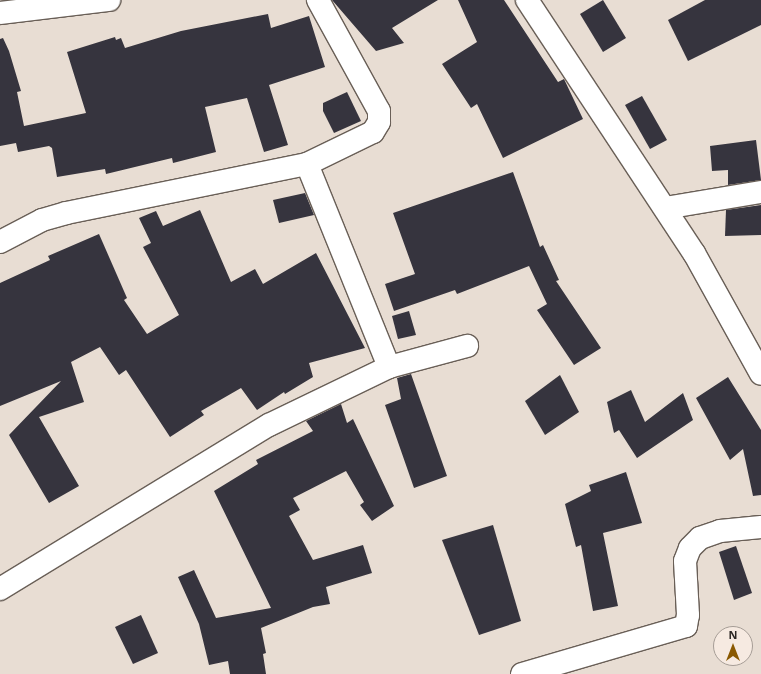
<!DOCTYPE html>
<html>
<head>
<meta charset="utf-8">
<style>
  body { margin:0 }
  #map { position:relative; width:761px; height:674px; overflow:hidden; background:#e8ddd3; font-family:"Open Sans",sans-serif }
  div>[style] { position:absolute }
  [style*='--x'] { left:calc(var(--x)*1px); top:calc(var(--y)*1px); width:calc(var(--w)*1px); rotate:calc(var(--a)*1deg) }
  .building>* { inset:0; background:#36343e }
  .roads { filter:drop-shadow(1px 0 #695f57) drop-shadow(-1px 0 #695f57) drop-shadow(0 1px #695f57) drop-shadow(0 -1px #695f57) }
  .street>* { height:22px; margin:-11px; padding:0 11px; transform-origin:11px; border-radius:11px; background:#fff }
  span { translate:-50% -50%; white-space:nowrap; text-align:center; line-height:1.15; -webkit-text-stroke:4px #f6eae1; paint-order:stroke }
  .north { position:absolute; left:713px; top:626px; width:40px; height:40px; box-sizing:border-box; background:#f6eae1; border:1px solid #a59c95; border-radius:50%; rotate:0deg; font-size:11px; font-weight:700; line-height:16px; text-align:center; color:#2c2724 }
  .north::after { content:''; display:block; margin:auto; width:14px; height:18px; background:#8a5901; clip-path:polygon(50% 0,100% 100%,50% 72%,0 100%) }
</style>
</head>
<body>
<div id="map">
  <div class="building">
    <div style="clip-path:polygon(332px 0,438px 0,392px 28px,404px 43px,376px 51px)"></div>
    <div style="clip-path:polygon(458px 0,504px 0,558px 82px,564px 79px,583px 119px,503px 158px,477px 104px,471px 108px,442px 64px,477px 42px)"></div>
    <div style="clip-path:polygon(603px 0,626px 38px,603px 52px,580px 14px)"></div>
    <div style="clip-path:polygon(705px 0,761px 0,761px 25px,688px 61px,668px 20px)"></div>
    <div style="clip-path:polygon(268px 14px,271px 28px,309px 16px,325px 67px,269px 85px,288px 145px,264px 152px,247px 98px,205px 107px,216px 152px,173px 163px,172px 158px,106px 174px,105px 169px,57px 177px,52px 148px,49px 146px,18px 152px,16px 143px,0 146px,0 39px,3px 38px,9px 51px,21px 91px,17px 92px,24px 126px,86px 113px,67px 52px,115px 37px,116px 40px,121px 38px,125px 48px,181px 31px)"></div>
    <div style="clip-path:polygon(347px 92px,361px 121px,334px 133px,323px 111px,323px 103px)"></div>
    <div style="clip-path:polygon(642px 96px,667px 140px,650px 149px,625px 105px)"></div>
    <div style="clip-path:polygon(756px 140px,761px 180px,728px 185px,728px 170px,712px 171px,710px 146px)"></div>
    <div style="clip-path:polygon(513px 172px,540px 247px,543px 245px,559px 280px,556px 281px,601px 348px,574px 365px,537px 310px,547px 304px,529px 266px,457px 294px,455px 290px,394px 311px,385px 284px,415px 274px,393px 213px)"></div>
    <div style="clip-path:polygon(305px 193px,314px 215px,279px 223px,273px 200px)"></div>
    <div style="clip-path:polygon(761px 205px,761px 235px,725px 236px,726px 210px)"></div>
    <div style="clip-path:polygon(200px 210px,231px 282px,255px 269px,263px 284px,316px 253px,365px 348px,309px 363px,313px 377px,285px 394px,284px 392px,257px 410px,241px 388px,201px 411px,204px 415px,170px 437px,126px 370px,119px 375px,100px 347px,71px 362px,84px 402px,39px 417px,79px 486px,49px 503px,9px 435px,61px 381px,0 406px,0 283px,50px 260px,48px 256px,99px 234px,127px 298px,124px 300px,147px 334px,179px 315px,143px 247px,151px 243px,139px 218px,156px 211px,163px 226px)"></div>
    <div style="clip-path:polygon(409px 311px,416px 335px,398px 339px,392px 316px)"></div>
    <div style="clip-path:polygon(411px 374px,447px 476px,414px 488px,385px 405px,401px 399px,397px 378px)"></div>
    <div style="clip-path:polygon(560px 375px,579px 412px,545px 435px,525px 401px)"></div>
    <div style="clip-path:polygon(728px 377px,761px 430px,761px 495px,753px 496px,743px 449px,730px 460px,696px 398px)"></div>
    <div style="clip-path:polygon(631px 390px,645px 422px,683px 393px,693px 420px,637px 458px,619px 430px,614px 433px,607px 402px)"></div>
    <div style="clip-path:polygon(341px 404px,347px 423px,353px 419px,394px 506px,372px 521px,360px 505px,364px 502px,346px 471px,293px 498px,300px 510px,289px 516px,313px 560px,363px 545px,372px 573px,326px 587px,330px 604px,313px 607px,261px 628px,266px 653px,263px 654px,266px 674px,230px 674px,228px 661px,209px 665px,199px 624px,178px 577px,194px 570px,216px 618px,271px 608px,214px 491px,258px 464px,256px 460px,313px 431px,306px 421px)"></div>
    <div style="clip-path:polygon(626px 472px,642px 523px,603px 533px,618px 606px,593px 611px,581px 545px,576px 547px,565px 504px,591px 491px,589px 485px)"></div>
    <div style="clip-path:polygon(493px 525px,521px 621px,479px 635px,442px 540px)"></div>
    <div style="clip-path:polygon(736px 546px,752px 593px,734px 600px,719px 552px)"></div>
    <div style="clip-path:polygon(141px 615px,158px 653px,133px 664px,115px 627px)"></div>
  </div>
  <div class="roads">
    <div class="street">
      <div style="--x:527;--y:0;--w:303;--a:56.6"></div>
      <div style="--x:694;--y:253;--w:138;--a:61"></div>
      <div style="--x:0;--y:13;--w:110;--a:-6.8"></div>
      <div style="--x:307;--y:164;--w:219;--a:68"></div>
      <div style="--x:665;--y:208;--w:97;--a:-9.5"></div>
      <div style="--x:0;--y:242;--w:47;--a:-27.6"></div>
      <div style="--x:42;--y:220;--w:25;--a:-16"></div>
      <div style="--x:66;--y:213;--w:246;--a:-11.5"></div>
      <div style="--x:307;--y:164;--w:73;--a:-25.9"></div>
      <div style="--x:373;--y:132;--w:12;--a:-59"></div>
      <div style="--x:379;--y:122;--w:11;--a:-90"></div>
      <div style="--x:379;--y:111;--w:127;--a:-118.8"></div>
      <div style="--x:0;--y:589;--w:315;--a:-31.4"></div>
      <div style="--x:269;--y:425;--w:133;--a:-25.8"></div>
      <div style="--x:389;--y:367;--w:81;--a:-15.1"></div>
      <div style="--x:522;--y:674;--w:171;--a:-16.3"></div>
      <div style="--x:686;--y:626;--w:11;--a:-80"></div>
      <div style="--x:688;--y:615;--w:54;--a:-93.2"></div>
      <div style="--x:685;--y:561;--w:14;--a:-69"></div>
      <div style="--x:690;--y:548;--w:14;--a:-45"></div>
      <div style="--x:700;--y:538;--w:21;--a:-19"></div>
      <div style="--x:720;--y:531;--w:41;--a:-5.6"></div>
    </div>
  </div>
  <div class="north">N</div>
</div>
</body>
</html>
